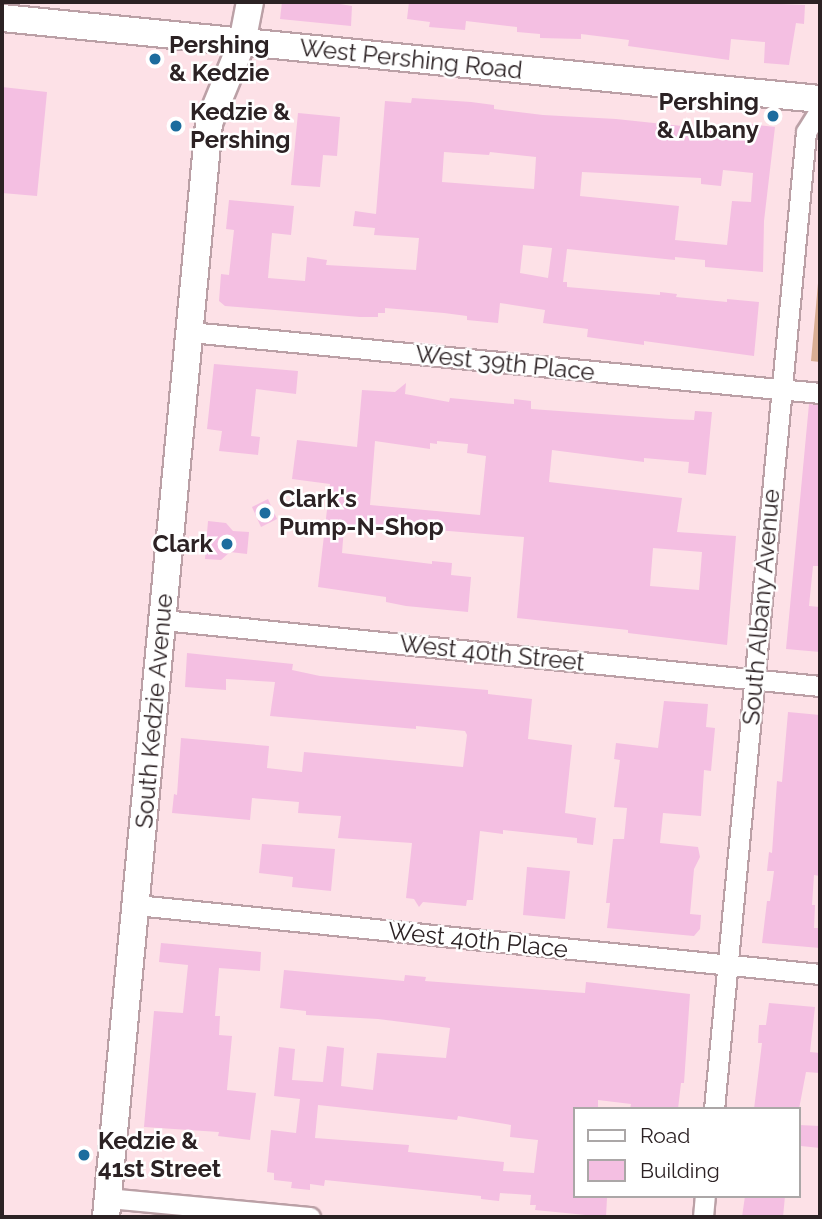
<!DOCTYPE html>
<html>
<head>
<meta charset="utf-8">
<style>
  body { margin:0 }
  #map { position:relative; width:822px; height:1219px; overflow:hidden; background:#fde1e7; font-family:Raleway,sans-serif }
  div>[style] { position:absolute }
  [style*='--x'] { left:calc(var(--x)*1px); top:calc(var(--y)*1px); width:calc(var(--w)*1px); rotate:calc(var(--a)*1deg) }
  .green>* { inset:0; background:#d9ae94 }
  .building>* { inset:0; background:#f4bfe2 }
  .roads { filter:drop-shadow(2px 0 #bba0a6) drop-shadow(-2px 0 #bba0a6) drop-shadow(0 2px #bba0a6) drop-shadow(0 -2px #bba0a6) }
  .street>* { height:19px; margin:-9.5px; padding:0 9.5px; transform-origin:9.5px; border-radius:9.5px; background:#fff }
  .secondary>* { height:26px; margin:-13px; padding:0 13px; transform-origin:13px; border-radius:13px; background:#fff }
  .dots>* { width:19px; height:19px; translate:-50% -50%; box-sizing:border-box; border:4px solid #fff; border-radius:50% }
  span { translate:-50% -50%; white-space:nowrap; text-align:center; line-height:1.15; -webkit-text-stroke:5px #fff; paint-order:stroke }
  .poi-label { font-size:24px; color:#2c2224; font-weight:700 }
  .left { translate:0 -50%; text-align:left }
  .right { translate:-100% -50%; text-align:right }
  .street-label { font-size:24px; color:#2c2224 }
  .frame { position:absolute; inset:0; border:4px solid #2c2224; pointer-events:none }
  .legend { position:absolute; left:573px; top:1107px; width:228px; height:91px; box-sizing:border-box; background:#fff; border:2px solid #aba7a7; margin:0; padding:9px 12px; list-style:none; font-size:21px; color:#2c2224 }
  .legend li { display:flex; align-items:center; gap:14px; height:35px }
  .legend b { width:35px; border:2px solid #aba7a7 }
</style>
</head>
<body>
<div id="map">
  <div class="green">
    <div style="clip-path:polygon(820px 261px,820px 362px,811px 361px)"></div>
  </div>
  <div class="building">
    <div style="clip-path:polygon(282px 2px,328px 2px,352px 6px,351px 26px,280px 19px)"></div>
    <div style="clip-path:polygon(409px 2px,733px 2px,805px 5px,804px 24px,796px 23px,789px 65px,764px 63px,765px 42px,731px 39px,729px 60px,628px 46px,629px 40px,581px 34px,581px 39px,540px 38px,540px 34px,517px 32px,517px 27px,466px 21px,465px 30px,429px 27px,430px 22px,407px 19px)"></div>
    <div style="clip-path:polygon(2px 87px,47px 92px,37px 196px,2px 193px)"></div>
    <div style="clip-path:polygon(evenodd,412px 98px,471px 102px,494px 105px,494px 109px,543px 115px,616px 119px,739px 132px,740px 123px,775px 127px,764px 221px,763px 272px,705px 267px,705px 260px,675px 257px,675px 260px,567px 249px,563px 282px,567px 282px,567px 287px,660px 295px,660px 292px,677px 294px,676px 297px,727px 302px,727px 299px,759px 302px,754px 356px,644px 341px,644px 345px,587px 337px,588px 329px,543px 323px,545px 310px,500px 303px,498px 323px,467px 320px,467px 316px,444px 313px,385px 308px,385px 313px,378px 313px,378px 317px,360px 317px,225px 306px,219px 301px,221px 274px,229px 275px,234px 230px,226px 229px,229px 200px,294px 206px,291px 235px,272px 233px,268px 278px,305px 281px,307px 257px,327px 260px,326px 265px,416px 270px,419px 238px,374px 235px,375px 228px,353px 226px,355px 211px,376px 214px,385px 101px,411px 103px,412px 98px,444px 152px,489px 155px,490px 152px,536px 157px,534px 189px,442px 182px,444px 152px,412px 98px,723px 170px,753px 173px,751px 202px,732px 201px,727px 245px,675px 240px,679px 206px,580px 196px,582px 172px,701px 178px,701px 184px,721px 186px,723px 170px,412px 98px,523px 245px,552px 248px,548px 278px,520px 273px,523px 245px)"></div>
    <div style="clip-path:polygon(298px 113px,340px 117px,337px 156px,323px 155px,320px 187px,291px 185px)"></div>
    <div style="clip-path:polygon(214px 364px,298px 371px,296px 394px,256px 389px,251px 436px,260px 437px,258px 455px,219px 451px,222px 431px,207px 429px)"></div>
    <div style="clip-path:polygon(evenodd,406px 383px,405px 394px,449px 402px,450px 398px,514px 404px,514px 399px,531px 401px,531px 409px,671px 419px,694px 420px,695px 411px,712px 412px,706px 475px,688px 473px,689px 462px,644px 458px,644px 462px,552px 450px,549px 482px,682px 498px,677px 532px,736px 536px,727px 645px,628px 633px,628px 630px,517px 618px,524px 537px,387px 526px,387px 530px,344px 527px,342px 553px,432px 564px,432px 561px,452px 563px,451px 575px,471px 577px,468px 612px,406px 606px,386px 602px,386px 597px,318px 587px,330px 484px,292px 479px,297px 440px,357px 447px,362px 390px,395px 392px,406px 383px,375px 441px,430px 449px,430px 443px,437px 444px,437px 441px,468px 444px,467px 453px,486px 456px,480px 515px,370px 505px,375px 441px,406px 383px,653px 548px,702px 552px,699px 590px,650px 586px,653px 548px)"></div>
    <div style="clip-path:polygon(809px 404px,820px 405px,820px 566px,813px 566px,809px 606px,820px 607px,820px 652px,786px 649px)"></div>
    <div style="clip-path:polygon(268px 499px,277px 519px,261px 527px,252px 507px)"></div>
    <div style="clip-path:polygon(208px 521px,226px 523px,233px 531px,249px 532px,247px 554px,230px 552px,221px 560px,205px 559px)"></div>
    <div style="clip-path:polygon(187px 653px,293px 664px,292px 670px,320px 676px,488px 690px,488px 694px,532px 699px,528px 739px,572px 745px,565px 813px,596px 818px,593px 845px,577px 843px,577px 838px,503px 830px,503px 834px,480px 831px,473px 900px,467px 900px,466px 906px,423px 902px,419px 907px,414px 899px,406px 898px,412px 843px,338px 838px,341px 816px,298px 813px,299px 802px,252px 798px,250px 820px,172px 813px,174px 794px,177px 795px,181px 738px,269px 746px,267px 768px,302px 772px,304px 752px,463px 767px,467px 735px,465px 731px,416px 726px,416px 729px,270px 716px,275px 682px,226px 679px,226px 690px,185px 687px)"></div>
    <div style="clip-path:polygon(664px 701px,708px 704px,706px 727px,715px 728px,711px 771px,704px 770px,701px 816px,663px 813px,660px 843px,698px 847px,700px 857px,694px 869px,690px 914px,701px 915px,700px 929px,694px 936px,607px 928px,610px 903px,606px 903px,613px 839px,624px 839px,627px 808px,614px 807px,620px 760px,614px 759px,616px 743px,658px 748px)"></div>
    <div style="clip-path:polygon(788px 712px,820px 715px,820px 876px,814px 875px,812px 905px,815px 905px,814px 928px,820px 928px,820px 948px,762px 943px,767px 901px,770px 901px,774px 871px,767px 871px,769px 852px,772px 853px,777px 781px,782px 782px)"></div>
    <div style="clip-path:polygon(262px 844px,335px 849px,331px 891px,292px 887px,293px 877px,259px 873px)"></div>
    <div style="clip-path:polygon(527px 867px,570px 871px,565px 919px,523px 915px)"></div>
    <div style="clip-path:polygon(161px 943px,261px 952px,260px 971px,219px 968px,215px 1016px,220px 1016px,219px 1035px,232px 1036px,227px 1090px,256px 1093px,250px 1140px,218px 1136px,219px 1132px,144px 1127px,154px 1011px,183px 1013px,188px 965px,159px 962px)"></div>
    <div style="clip-path:polygon(evenodd,284px 970px,404px 981px,405px 975px,426px 977px,425px 981px,585px 993px,586px 982px,690px 994px,684px 1083px,681px 1083px,678px 1109px,630px 1109px,631px 1104px,598px 1100px,598px 1109px,575px 1109px,575px 1196px,607px 1198px,606px 1217px,535px 1210px,536px 1205px,530px 1205px,531px 1195px,500px 1193px,499px 1201px,481px 1199px,481px 1196px,325px 1180px,324px 1186px,310px 1184px,310px 1190px,291px 1188px,292px 1182px,274px 1180px,274px 1173px,267px 1172px,271px 1130px,296px 1133px,300px 1099px,274px 1096px,279px 1047px,295px 1049px,292px 1080px,323px 1082px,327px 1046px,344px 1048px,341px 1086px,373px 1090px,377px 1053px,446px 1058px,450px 1028px,378px 1019px,306px 1015px,306px 1011px,280px 1008px,284px 970px,318px 1105px,457px 1120px,458px 1116px,511px 1125px,510px 1137px,538px 1140px,534px 1173px,503px 1171px,504px 1162px,408px 1152px,409px 1145px,315px 1138px,318px 1105px)"></div>
    <div style="clip-path:polygon(769px 1003px,815px 1007px,810px 1052px,820px 1053px,820px 1073px,806px 1072px,799px 1109px,754px 1109px,762px 1043px,758px 1043px,759px 1025px,766px 1025px)"></div>
    <div style="clip-path:polygon(799px 1125px,820px 1126px,820px 1148px,801px 1146px)"></div>
    <div style="clip-path:polygon(745px 1196px,785px 1196px,783px 1217px,742px 1217px)"></div>
  </div>
  <div class="roads">
    <div class="street">
      <div style="--x:190;--y:332;--w:633;--a:5.53"></div>
      <div style="--x:163;--y:620;--w:660;--a:5.74"></div>
      <div style="--x:136;--y:905;--w:687;--a:5.76"></div>
      <div style="--x:714;--y:1109;--w:981;--a:-84.62"></div>
      <div style="--x:806;--y:132;--w:26;--a:-58"></div>
      <div style="--x:108;--y:1198;--w:203;--a:5.4"></div>
      <div style="--x:703;--y:1217;--w:21;--a:-85"></div>
    </div>
    <div class="secondary">
      <div style="--x:2;--y:18;--w:822;--a:5.66"></div>
      <div style="--x:106;--y:1217;--w:1099;--a:-84.62"></div>
      <div style="--x:209;--y:123;--w:87;--a:-67.6"></div>
      <div style="--x:242;--y:43;--w:42;--a:-79"></div>
    </div>
  </div>
  <div class="dots">
    <div style="left:155px;top:59px;background:#1c6c9e"></div>
    <div style="left:773px;top:116px;background:#1c6c9e"></div>
    <div style="left:176px;top:126px;background:#1c6c9e"></div>
    <div style="left:265px;top:513px;background:#1c6c9e"></div>
    <div style="left:227px;top:544px;background:#1c6c9e"></div>
    <div style="left:84px;top:1155px;background:#1c6c9e"></div>
  </div>
  <div class="poi-label">
    <span class="left" style="left:169px;top:59px">Pershing<br>&amp; Kedzie</span>
    <span class="right" style="left:759px;top:116px">Pershing<br>&amp; Albany</span>
    <span class="left" style="left:190px;top:126px">Kedzie &amp;<br>Pershing</span>
    <span class="left" style="left:279px;top:513px">Clark's<br>Pump-N-Shop</span>
    <span class="right" style="left:213px;top:544px">Clark</span>
    <span class="left" style="left:98px;top:1155px">Kedzie &amp;<br>41st Street</span>
  </div>
  <div class="street-label">
    <span style="left:411px;top:59px;rotate:6deg">West Pershing Road</span>
    <span style="left:505px;top:363px;rotate:6deg">West 39th Place</span>
    <span style="left:761px;top:607px;rotate:-85deg">South Albany Avenue</span>
    <span style="left:492px;top:653px;rotate:6deg">West 40th Street</span>
    <span style="left:154px;top:711px;rotate:-85deg">South Kedzie Avenue</span>
    <span style="left:478px;top:940px;rotate:6deg">West 40th Place</span>
  </div>
  <div class="frame"></div>
  <ul class="legend">
  <li><b style="height:9px;background:#fff"></b>Road</li>
  <li><b style="height:19px;background:#f4bfe2"></b>Building</li>
  </ul>
</div>
</body>
</html>
